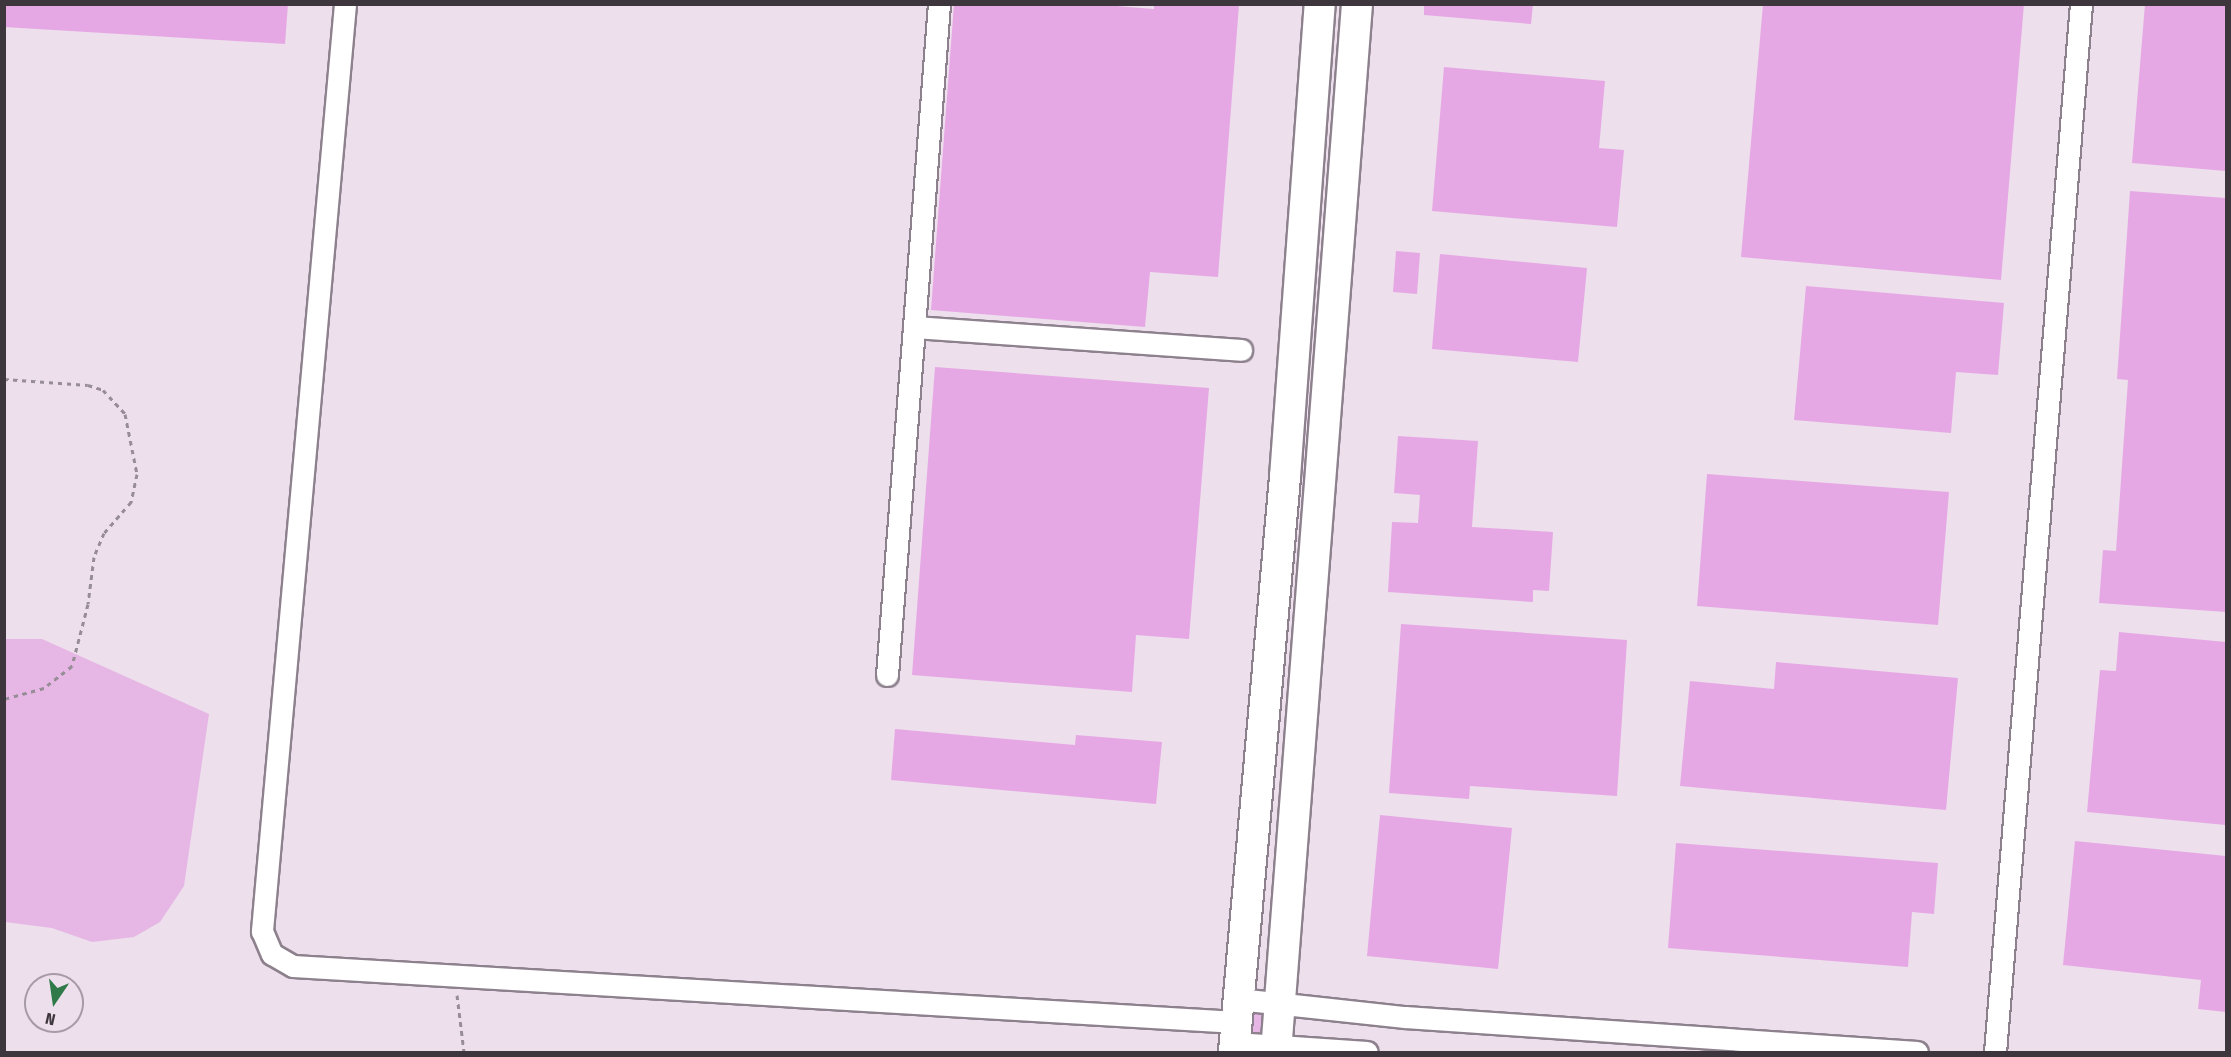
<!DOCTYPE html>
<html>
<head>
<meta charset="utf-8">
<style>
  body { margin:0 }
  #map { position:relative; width:2231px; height:1057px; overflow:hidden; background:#eddfec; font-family:"Fira Sans Condensed",sans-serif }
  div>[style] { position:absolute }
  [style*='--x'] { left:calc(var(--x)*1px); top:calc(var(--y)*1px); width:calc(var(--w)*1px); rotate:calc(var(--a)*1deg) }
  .green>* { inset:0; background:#e6b6e5 }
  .building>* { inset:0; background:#e6a8e5 }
  .path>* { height:3px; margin-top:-1.5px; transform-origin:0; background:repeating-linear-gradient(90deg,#978d97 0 4.5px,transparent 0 9px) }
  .roads { filter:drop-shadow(2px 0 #8d818d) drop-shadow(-2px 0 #8d818d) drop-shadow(0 2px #8d818d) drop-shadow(0 -2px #8d818d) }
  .street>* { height:21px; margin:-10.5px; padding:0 10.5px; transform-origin:10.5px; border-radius:10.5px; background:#fff }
  .secondary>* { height:30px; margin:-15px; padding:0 15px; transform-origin:15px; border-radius:15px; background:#fff }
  span { translate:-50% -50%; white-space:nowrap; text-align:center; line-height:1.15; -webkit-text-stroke:6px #eddfec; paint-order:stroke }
  .frame { position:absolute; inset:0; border:6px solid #3d373d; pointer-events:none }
  .north { position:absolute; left:24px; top:973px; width:60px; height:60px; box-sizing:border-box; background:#eddfec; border:2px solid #a79ca6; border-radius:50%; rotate:193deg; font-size:16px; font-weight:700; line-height:24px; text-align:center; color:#3d373d }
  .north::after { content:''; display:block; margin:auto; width:21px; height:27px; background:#2f7a48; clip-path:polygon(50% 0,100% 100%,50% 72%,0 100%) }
</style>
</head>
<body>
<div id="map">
  <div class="green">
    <div style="clip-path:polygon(4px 639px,42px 639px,209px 714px,184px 886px,160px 922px,134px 937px,92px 942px,52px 928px,5px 922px)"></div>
    <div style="clip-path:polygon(1252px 1013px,1264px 1014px,1263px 1035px,1251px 1034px)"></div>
  </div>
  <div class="building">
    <div style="clip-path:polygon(4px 4px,288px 4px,285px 44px,4px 27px)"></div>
    <div style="clip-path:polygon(954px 4px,1091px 4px,1154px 9px,1154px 5px,1239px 5px,1218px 277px,1150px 272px,1145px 327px,931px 310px)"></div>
    <div style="clip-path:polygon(1424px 4px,1533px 4px,1531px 24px,1424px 15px)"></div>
    <div style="clip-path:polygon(1763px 4px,2024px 4px,2001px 280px,1741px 257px)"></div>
    <div style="clip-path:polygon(2145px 4px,2226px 4px,2226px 171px,2132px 163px)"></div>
    <div style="clip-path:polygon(1444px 67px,1605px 81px,1599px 148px,1624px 150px,1617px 227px,1432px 211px)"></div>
    <div style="clip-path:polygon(2130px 191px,2226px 198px,2226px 612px,2099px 603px,2103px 550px,2116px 551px,2128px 380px,2117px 379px)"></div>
    <div style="clip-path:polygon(1396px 251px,1420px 253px,1417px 294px,1393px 292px)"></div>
    <div style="clip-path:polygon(1440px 254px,1587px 268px,1578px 362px,1432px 349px)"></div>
    <div style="clip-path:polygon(1806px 286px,2004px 303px,1998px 375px,1956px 372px,1951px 433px,1794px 420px)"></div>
    <div style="clip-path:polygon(935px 367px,1209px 388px,1189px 639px,1136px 635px,1132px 692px,912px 675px)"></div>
    <div style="clip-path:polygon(1398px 436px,1478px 441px,1472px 527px,1553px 532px,1549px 591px,1533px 590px,1533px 602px,1388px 592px,1392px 522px,1418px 523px,1420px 495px,1394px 493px)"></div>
    <div style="clip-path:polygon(1707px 474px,1949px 492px,1938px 625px,1697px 606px)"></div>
    <div style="clip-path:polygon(1401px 624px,1627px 640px,1617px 796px,1470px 786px,1469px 799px,1389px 793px)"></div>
    <div style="clip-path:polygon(2119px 632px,2226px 642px,2226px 825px,2087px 812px,2100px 670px,2116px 671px)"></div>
    <div style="clip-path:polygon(1776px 662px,1958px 678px,1946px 810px,1680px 786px,1690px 681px,1774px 689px)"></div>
    <div style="clip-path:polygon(895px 729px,1075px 745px,1076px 735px,1162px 742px,1156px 804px,891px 780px)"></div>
    <div style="clip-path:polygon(1380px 815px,1512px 828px,1498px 969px,1367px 956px)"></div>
    <div style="clip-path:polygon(2075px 841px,2226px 856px,2226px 1012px,2198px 1009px,2201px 980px,2063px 965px)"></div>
    <div style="clip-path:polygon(1676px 843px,1938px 863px,1934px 914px,1912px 912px,1908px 967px,1668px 948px)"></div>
  </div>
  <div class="path">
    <div style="--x:4;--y:379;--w:84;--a:4.1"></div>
    <div style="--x:88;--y:385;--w:16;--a:18"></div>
    <div style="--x:103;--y:390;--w:33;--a:47"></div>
    <div style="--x:125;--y:414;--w:61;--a:78.7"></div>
    <div style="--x:137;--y:474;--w:29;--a:102"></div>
    <div style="--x:131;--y:502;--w:41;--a:131.1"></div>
    <div style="--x:104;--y:533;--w:26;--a:113"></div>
    <div style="--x:94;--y:557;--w:47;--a:97.3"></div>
    <div style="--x:88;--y:604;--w:64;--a:104.5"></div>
    <div style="--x:72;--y:666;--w:36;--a:142"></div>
    <div style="--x:44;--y:688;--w:41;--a:164.6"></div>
    <div style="--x:457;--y:995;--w:57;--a:83"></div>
  </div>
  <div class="roads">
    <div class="street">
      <div style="--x:345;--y:4;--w:931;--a:95.12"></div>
      <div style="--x:262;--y:931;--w:25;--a:67"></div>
      <div style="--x:272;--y:954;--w:24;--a:30"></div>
      <div style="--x:293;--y:966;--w:945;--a:3.4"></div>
      <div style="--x:914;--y:327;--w:328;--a:4"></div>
      <div style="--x:887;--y:675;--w:673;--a:-85.57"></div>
      <div style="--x:1238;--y:999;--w:168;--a:6.2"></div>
      <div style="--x:1405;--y:1017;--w:513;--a:3.91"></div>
      <div style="--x:1235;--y:1043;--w:132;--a:3.9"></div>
      <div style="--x:1995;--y:1052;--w:1052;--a:-85.31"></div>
    </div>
    <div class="secondary">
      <div style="--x:1234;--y:1052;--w:577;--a:-84.93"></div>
      <div style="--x:1285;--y:477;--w:474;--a:-85.8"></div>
      <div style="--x:1276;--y:1052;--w:1051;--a:-85.58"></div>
    </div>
  </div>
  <div class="frame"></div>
  <div class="north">N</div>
</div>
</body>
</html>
